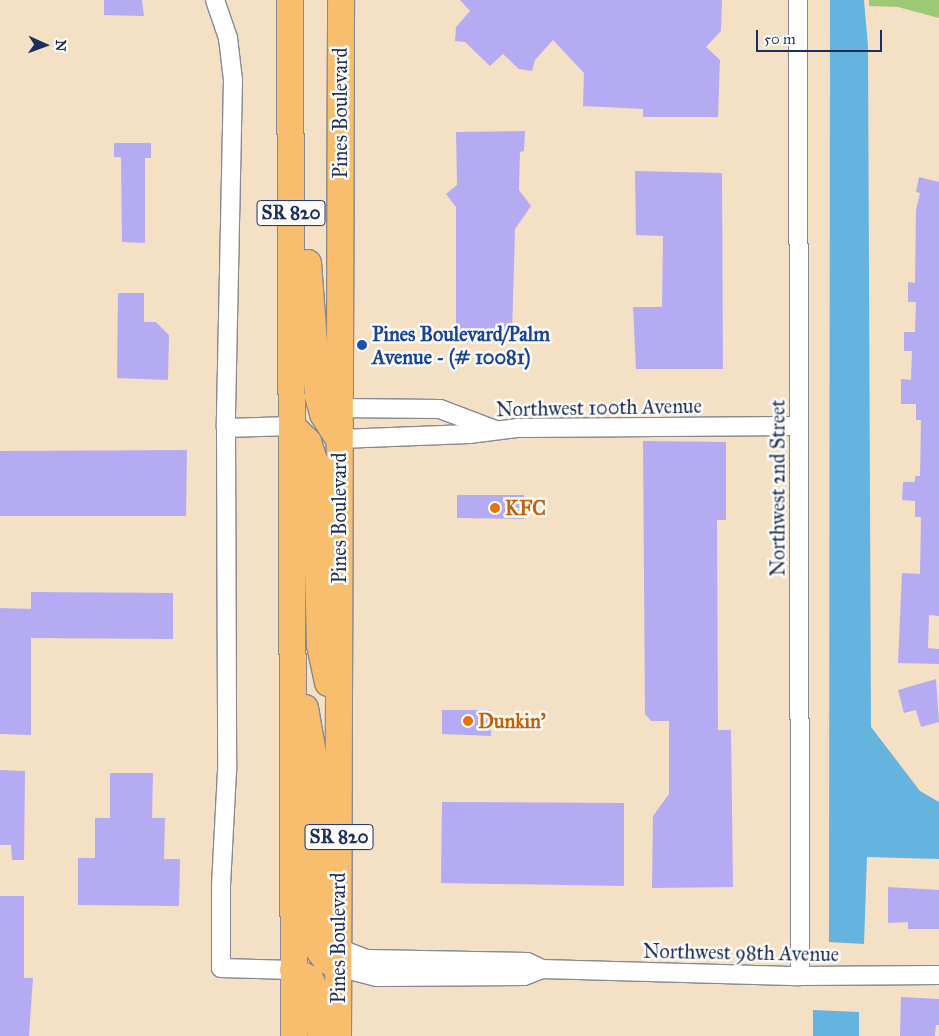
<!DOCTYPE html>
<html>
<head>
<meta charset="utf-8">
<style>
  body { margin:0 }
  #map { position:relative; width:939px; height:1036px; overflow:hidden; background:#f3e0c5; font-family:"IM FELL Great Primer",serif }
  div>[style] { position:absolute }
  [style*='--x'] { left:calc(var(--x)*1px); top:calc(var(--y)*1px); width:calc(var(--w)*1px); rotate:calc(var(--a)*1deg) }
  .green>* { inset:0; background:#9dc976 }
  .water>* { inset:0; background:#65b3df }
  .building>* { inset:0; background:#b5abf3 }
  .roads { filter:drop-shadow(1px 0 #878892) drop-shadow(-1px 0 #878892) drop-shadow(0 1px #878892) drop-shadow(0 -1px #878892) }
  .minor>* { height:18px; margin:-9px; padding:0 9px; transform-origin:9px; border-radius:9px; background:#fff }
  .highway>* { height:26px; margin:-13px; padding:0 13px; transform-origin:13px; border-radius:13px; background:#f9be6d }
  .dots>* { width:14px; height:14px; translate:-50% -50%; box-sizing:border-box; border:2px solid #fdfcf7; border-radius:50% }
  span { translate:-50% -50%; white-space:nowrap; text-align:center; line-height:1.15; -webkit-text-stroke:5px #fdfcf7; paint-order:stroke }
  .shield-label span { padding:1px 4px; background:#fdfcf7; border:1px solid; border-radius:4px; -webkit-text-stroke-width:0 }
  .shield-label { font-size:19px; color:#1b2f5e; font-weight:700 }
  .street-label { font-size:20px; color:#1b2f5e }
  .transit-label { font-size:20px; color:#164399; font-weight:700 }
  .left { translate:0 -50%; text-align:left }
  .food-label { font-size:20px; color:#c56008; font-weight:700 }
  .north { position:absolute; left:20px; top:20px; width:50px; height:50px; -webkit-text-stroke:4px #fdfcf7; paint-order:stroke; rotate:92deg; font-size:14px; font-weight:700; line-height:20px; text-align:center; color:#1b2f5e }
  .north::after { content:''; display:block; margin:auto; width:18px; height:22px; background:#1b2f5e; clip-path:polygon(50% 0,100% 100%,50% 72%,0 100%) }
  .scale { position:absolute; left:756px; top:30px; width:126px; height:22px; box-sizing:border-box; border:2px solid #1b2f5e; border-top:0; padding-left:6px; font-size:15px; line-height:18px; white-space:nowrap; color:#1b2f5e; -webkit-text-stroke:4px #fdfcf7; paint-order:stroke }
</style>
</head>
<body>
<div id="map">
  <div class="green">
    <div style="clip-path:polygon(869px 0,939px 0,939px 18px,898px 7px,869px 6px)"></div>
  </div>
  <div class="water">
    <div style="clip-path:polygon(830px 0,864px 0,868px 46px,871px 727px,920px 791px,939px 802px,939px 859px,867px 857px,864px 944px,829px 942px)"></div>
    <div style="clip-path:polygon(813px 1010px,859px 1012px,859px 1036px,813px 1036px)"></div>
  </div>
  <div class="building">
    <div style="clip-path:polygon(104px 0,142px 0,144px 16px,104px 15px)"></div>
    <div style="clip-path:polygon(460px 0,722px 0,721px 31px,706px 47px,720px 60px,718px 117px,643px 117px,643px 109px,583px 106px,584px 73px,553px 40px,535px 60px,532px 71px,519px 69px,503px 54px,490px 66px,465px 42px,455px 41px,456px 27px,470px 11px)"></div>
    <div style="clip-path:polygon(525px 131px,524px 151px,520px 152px,519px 190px,531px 206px,515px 229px,512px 334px,490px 334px,483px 342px,474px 331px,456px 331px,456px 207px,446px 194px,457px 185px,456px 132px)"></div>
    <div style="clip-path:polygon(114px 143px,151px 143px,151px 158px,145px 158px,145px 243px,122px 242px,121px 157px,114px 157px)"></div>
    <div style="clip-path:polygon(635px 171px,722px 173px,723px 369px,636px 369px,633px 307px,662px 307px,663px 236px,636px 235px)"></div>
    <div style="clip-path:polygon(919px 177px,939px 182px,939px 616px,929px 615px,928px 648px,939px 649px,939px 664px,898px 663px,902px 573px,920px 574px,921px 517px,915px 517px,915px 501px,902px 500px,903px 482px,915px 482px,915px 476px,920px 476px,921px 420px,916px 420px,916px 404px,901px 404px,901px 379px,911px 380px,912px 351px,904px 351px,904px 332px,915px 332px,916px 302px,908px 302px,908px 282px,915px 283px,916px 210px,920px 193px,916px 192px)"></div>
    <div style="clip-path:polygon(118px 293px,144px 293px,144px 322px,156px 322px,169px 335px,168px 380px,117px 378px)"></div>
    <div style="clip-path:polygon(643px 441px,726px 442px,726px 520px,717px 520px,718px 730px,731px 730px,733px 887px,652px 888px,653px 816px,669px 794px,669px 721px,651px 721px,645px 714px)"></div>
    <div style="clip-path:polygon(187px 450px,186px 516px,0 516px,0 451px)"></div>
    <div style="clip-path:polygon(457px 495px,524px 495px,524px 519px,457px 518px)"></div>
    <div style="clip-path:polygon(31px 592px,173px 593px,173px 639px,31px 638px,31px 735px,0 734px,0 608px,31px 609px)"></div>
    <div style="clip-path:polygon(936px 679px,939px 722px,921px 727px,916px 710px,904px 713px,898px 690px)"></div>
    <div style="clip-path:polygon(442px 710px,491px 710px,491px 736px,442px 734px)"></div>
    <div style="clip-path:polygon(0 770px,25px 771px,24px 860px,12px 860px,11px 845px,0 845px)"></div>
    <div style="clip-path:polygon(110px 773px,153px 773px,152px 818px,165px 818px,164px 859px,180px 859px,179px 906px,78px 905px,78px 858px,95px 858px,95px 818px,110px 818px)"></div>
    <div style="clip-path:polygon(442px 802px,624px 803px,624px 886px,441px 883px)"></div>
    <div style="clip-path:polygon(888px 887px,939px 890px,939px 929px,908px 929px,908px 922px,888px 923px)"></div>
    <div style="clip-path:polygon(0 896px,24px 896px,24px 978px,33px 978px,29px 1036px,0 1036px)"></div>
    <div style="clip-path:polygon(901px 997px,939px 999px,939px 1025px,936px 1025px,935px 1036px,900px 1036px)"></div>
  </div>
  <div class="roads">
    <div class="minor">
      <div style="--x:215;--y:0;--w:40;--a:71.1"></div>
      <div style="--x:228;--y:38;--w:42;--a:83.2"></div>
      <div style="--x:233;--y:80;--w:348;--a:91.2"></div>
      <div style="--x:226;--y:428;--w:343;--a:89.8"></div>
      <div style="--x:227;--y:771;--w:116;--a:93"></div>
      <div style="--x:221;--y:887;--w:81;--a:90"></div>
      <div style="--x:221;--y:968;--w:72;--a:1.6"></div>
      <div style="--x:798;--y:0;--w:976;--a:89.88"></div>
      <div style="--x:339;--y:408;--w:101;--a:0.6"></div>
      <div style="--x:440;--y:409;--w:57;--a:20.7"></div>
      <div style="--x:226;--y:428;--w:66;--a:-1.7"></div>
      <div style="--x:340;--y:439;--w:129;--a:-2.2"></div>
      <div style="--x:469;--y:434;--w:48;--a:-7.1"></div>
      <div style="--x:517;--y:428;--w:282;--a:-0.4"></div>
      <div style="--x:338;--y:948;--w:31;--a:21"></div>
      <div style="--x:367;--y:959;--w:160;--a:1.1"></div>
      <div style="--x:527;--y:962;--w:17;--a:25"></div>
      <div style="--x:338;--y:967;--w:40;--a:14.4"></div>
      <div style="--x:377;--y:977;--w:147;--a:-0.4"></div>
      <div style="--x:524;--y:976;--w:19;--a:-21"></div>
      <div style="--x:542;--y:969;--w:258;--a:1.6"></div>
      <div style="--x:800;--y:976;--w:139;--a:-0.4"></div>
    </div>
    <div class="highway">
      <div style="--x:290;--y:0;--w:1036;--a:89.78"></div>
      <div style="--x:308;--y:263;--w:133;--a:85.7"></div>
      <div style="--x:318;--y:396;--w:19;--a:74"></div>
      <div style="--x:323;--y:414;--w:25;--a:58"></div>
      <div style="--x:292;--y:426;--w:23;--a:45"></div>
      <div style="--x:308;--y:442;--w:22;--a:72"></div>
      <div style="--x:315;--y:463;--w:182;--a:88.4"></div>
      <div style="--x:320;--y:645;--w:39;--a:78"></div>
      <div style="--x:305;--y:708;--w:47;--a:80.1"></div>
      <div style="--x:313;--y:754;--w:168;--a:90"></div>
      <div style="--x:313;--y:922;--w:27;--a:80"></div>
      <div style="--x:318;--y:949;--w:14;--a:54"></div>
      <div style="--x:326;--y:960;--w:14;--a:30"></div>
      <div style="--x:293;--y:970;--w:19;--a:28"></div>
      <div style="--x:310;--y:979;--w:21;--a:65"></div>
      <div style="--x:319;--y:998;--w:38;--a:88"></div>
      <div style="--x:338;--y:1036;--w:1036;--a:-89.83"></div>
    </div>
  </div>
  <div class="dots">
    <div style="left:362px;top:345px;background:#1a4fb4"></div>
    <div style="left:495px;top:508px;background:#e8710a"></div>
    <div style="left:468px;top:721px;background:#e8710a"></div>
  </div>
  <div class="shield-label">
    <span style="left:291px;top:213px">SR 820</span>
    <span style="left:339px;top:837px">SR 820</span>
  </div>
  <div class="street-label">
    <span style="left:340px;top:113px;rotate:-90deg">Pines Boulevard</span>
    <span style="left:599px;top:408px;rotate:-1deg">Northwest 100th Avenue</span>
    <span style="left:778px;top:488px;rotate:-90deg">Northwest 2nd Street</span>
    <span style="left:339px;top:518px;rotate:-90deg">Pines Boulevard</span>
    <span style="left:338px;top:938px;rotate:-90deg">Pines Boulevard</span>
    <span style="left:741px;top:953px;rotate:1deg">Northwest 98th Avenue</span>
  </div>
  <div class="transit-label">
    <span class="left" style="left:372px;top:346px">Pines Boulevard/Palm<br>Avenue - (# 10081)</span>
  </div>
  <div class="food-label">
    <span class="left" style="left:505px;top:508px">KFC</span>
    <span class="left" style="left:478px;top:721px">Dunkin'</span>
  </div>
  <div class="north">N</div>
  <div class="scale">50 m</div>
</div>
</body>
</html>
